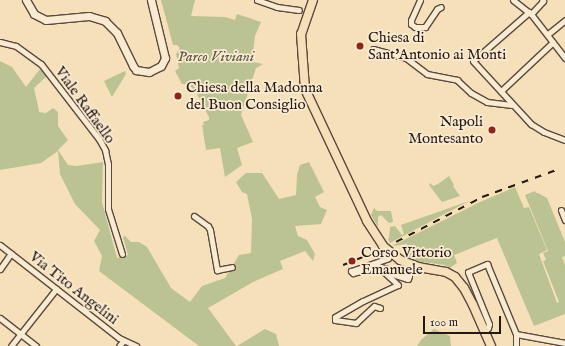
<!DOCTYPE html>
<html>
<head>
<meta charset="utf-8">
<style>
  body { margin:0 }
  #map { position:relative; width:565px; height:346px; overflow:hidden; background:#f6e0b9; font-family:"IM FELL English",serif }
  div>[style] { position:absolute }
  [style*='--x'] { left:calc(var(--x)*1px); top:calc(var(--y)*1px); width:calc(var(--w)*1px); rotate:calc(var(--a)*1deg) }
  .green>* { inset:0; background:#bac391 }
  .roads { filter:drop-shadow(1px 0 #5a493c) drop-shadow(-1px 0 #5a493c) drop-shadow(0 1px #5a493c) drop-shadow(0 -1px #5a493c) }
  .minor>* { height:5px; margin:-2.5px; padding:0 2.5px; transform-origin:2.5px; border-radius:2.5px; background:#f9ebd2 }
  .tertiary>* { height:7px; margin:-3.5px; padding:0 3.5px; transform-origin:3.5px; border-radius:3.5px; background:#f9ebd2 }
  .primary>* { height:8px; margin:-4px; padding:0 4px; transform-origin:4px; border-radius:4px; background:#f6e0b9 }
  .rail>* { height:1.5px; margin-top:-0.75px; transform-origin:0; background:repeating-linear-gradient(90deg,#261712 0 7px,transparent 0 14px) }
  .dots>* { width:11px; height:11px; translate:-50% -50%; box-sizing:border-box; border:2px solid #f9ebd2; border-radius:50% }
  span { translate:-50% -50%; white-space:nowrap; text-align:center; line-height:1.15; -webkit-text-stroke:3.5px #f9ebd2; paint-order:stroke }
  .poi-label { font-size:15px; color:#261712 }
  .left { translate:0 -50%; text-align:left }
  .right { translate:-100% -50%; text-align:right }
  .park-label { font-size:15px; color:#5a533e; font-style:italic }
  .street-label { font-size:15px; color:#261712 }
  .scale { position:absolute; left:423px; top:316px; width:78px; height:18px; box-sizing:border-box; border:2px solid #261712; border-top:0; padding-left:5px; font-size:12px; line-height:14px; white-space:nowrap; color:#261712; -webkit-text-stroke:3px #f9ebd2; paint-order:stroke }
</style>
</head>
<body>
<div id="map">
  <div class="green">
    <div style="clip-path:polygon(161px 0,195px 0,191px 16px,225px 17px,235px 20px,237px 14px,261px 22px,255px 36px,252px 62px,263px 64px,256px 68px,241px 115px,253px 142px,237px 148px,242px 165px,225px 177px,220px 148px,206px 150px,202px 125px,204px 125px,203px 122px,209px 120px,209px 117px,197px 94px,189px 84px,182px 84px,175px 71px,179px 68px,176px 54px,180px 48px,177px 45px,173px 45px)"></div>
    <div style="clip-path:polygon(0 61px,12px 67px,26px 87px,40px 69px,47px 76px,34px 88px,38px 106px,39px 112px,46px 113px,53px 108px,58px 112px,58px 126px,68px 140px,58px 150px,68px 165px,77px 166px,103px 162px,102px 202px,117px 258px,128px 255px,123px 237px,125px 236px,131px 242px,139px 242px,147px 247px,171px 288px,190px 302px,202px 286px,225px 278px,239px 255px,251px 253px,252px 219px,247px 194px,242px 192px,236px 182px,246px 173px,262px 173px,279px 199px,296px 195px,297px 175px,300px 165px,309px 162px,324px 192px,315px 197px,320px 207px,327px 210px,321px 224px,295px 226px,298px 236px,307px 240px,315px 254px,313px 261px,305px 251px,280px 261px,283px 269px,253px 282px,208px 308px,236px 346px,199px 346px,99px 271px,102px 256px,94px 241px,100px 230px,75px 204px,60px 174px,58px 151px,41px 163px,0 170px)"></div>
    <div style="clip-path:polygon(125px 71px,126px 74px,112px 97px,104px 81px)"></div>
    <div style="clip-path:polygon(449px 176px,454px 185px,453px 186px,460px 196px,442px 202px,429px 185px,430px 183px,433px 186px,438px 184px)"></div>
    <div style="clip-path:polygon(515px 187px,524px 208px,529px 207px,547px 250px,539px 254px,557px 303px,559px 302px,543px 261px,546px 260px,543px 253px,548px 251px,525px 195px,535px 191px,536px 193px,538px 193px,547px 198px,565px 242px,565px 256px,562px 257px,565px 265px,565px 314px,534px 326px,497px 238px,454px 255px,457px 263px,450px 268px,445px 265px,415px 261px,408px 257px,407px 244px,392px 246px,480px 202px)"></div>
    <div style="clip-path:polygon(469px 201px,390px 243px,388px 239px,389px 238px,390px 227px,395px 226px,402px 235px,404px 234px,401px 225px)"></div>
    <div style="clip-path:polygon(374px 208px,377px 211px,391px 211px,393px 222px,389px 223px,381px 215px,378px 217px,378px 227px,371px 215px)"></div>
    <div style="clip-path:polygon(265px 329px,276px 334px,279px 346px,237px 346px)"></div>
    <div style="clip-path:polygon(434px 329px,450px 336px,451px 346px,417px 346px,421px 340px)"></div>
  </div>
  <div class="roads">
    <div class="minor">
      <div style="--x:257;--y:0;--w:21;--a:19"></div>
      <div style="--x:277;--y:7;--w:22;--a:8"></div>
      <div style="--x:420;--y:0;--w:22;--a:114"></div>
      <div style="--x:411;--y:20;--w:4;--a:90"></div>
      <div style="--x:411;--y:24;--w:5;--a:37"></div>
      <div style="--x:415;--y:27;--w:10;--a:0"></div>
      <div style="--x:425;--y:27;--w:22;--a:-56"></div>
      <div style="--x:437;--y:9;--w:4;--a:-27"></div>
      <div style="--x:513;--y:0;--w:23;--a:38"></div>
      <div style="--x:531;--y:14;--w:56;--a:52.3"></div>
      <div style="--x:529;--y:12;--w:74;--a:138.8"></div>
      <div style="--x:473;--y:61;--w:86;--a:47.4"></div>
      <div style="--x:531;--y:124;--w:15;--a:32"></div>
      <div style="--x:544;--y:132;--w:22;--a:21"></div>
      <div style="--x:531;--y:14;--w:18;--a:-47"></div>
      <div style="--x:543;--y:1;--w:1;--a:-135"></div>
      <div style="--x:548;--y:34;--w:22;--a:-39"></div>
      <div style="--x:0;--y:42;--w:16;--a:14"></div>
      <div style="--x:16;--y:46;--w:31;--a:36"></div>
      <div style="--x:41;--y:64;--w:95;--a:52.3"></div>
      <div style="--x:99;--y:139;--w:13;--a:61"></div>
      <div style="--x:105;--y:150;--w:14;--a:78"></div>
      <div style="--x:108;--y:164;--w:45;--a:90"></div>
      <div style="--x:108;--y:209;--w:47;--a:72.7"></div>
      <div style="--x:373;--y:49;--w:34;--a:15"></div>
      <div style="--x:406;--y:58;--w:26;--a:37"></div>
      <div style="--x:427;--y:74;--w:31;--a:11"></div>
      <div style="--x:457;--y:80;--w:19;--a:43"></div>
      <div style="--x:471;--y:93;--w:18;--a:29"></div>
      <div style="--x:487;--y:102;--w:25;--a:7"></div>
      <div style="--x:501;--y:91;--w:71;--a:-43.3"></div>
      <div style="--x:561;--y:210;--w:11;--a:68"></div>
      <div style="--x:194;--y:216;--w:17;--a:36"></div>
      <div style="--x:208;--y:226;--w:4;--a:63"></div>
      <div style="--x:210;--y:230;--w:41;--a:80.1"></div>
      <div style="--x:217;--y:270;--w:15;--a:-11"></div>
      <div style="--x:0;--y:245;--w:151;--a:38"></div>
      <div style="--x:119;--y:338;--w:19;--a:25"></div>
      <div style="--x:0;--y:269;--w:19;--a:-55"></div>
      <div style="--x:380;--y:308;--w:6;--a:-162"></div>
      <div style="--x:374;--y:306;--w:25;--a:137"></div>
      <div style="--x:356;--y:323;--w:21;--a:-172"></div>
      <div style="--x:335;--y:320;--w:3;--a:-90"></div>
      <div style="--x:335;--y:317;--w:32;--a:-30"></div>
      <div style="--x:363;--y:301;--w:38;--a:-25"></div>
      <div style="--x:398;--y:285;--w:21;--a:-137"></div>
      <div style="--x:383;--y:271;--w:26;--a:18"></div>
      <div style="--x:408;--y:279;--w:3;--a:-72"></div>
      <div style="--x:409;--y:276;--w:33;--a:-162"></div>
      <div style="--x:378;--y:266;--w:26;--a:164"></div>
      <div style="--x:353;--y:273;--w:3;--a:-135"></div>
      <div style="--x:351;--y:271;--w:39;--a:-19"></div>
      <div style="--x:388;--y:258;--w:5;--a:-53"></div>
      <div style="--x:0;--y:318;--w:46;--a:37.9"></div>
      <div style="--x:484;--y:330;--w:4;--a:-27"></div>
      <div style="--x:488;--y:328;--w:4;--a:-76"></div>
      <div style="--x:489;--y:324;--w:56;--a:-112"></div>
      <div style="--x:468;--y:272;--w:21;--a:-23"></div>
      <div style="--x:487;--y:264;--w:76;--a:67.5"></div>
      <div style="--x:516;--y:334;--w:12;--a:90"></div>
      <div style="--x:516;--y:334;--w:50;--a:10.4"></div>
      <div style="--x:11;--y:346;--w:73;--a:-51.7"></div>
      <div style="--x:119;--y:346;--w:6;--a:-51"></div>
    </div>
    <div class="tertiary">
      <div style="--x:26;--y:0;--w:16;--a:60"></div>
      <div style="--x:34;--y:14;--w:13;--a:27"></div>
      <div style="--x:46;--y:20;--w:43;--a:-5.3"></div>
      <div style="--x:89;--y:16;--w:17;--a:17"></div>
      <div style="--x:105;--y:21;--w:17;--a:45"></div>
      <div style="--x:117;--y:33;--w:37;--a:64"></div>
      <div style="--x:133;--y:66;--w:5;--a:53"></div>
      <div style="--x:136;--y:70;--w:13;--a:9"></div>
      <div style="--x:149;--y:72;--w:13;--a:-27"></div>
      <div style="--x:161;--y:66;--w:9;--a:-63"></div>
      <div style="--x:165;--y:58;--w:60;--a:-103.6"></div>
    </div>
    <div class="primary">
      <div style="--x:313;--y:0;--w:36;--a:109"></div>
      <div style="--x:301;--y:34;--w:55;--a:85.8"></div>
      <div style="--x:305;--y:89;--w:146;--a:64.8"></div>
      <div style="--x:367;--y:221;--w:30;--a:57"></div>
      <div style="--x:383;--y:246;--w:22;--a:39"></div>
      <div style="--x:400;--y:260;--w:19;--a:21"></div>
      <div style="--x:418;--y:267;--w:28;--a:10"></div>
      <div style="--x:446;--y:272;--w:10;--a:29"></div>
      <div style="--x:455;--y:277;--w:14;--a:51"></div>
      <div style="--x:464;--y:288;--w:19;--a:62"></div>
      <div style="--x:473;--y:305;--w:45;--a:66.3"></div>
    </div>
  </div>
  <div class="rail">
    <div style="--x:396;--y:242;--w:97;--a:-27.6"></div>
    <div style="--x:482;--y:197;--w:79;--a:-20"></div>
    <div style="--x:343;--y:265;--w:35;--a:-22"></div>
  </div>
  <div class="dots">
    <div style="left:360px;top:46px;background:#8f2418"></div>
    <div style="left:178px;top:96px;background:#8f2418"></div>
    <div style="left:492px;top:130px;background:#8f2418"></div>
    <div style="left:352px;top:261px;background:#8f2418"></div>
  </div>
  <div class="poi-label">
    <span class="left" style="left:368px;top:46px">Chiesa di<br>Sant'Antonio ai Monti</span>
    <span class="left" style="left:186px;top:96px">Chiesa della Madonna<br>del Buon Consiglio</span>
    <span class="right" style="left:483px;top:130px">Napoli<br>Montesanto</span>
    <span class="left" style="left:361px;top:261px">Corso Vittorio<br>Emanuele</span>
  </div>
  <div class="park-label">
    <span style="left:216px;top:57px">Parco Viviani</span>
  </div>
  <div class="street-label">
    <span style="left:85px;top:105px;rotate:54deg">Viale Raffaello</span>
    <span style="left:74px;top:288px;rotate:38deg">Via Tito Angelini</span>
  </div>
  <div class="scale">100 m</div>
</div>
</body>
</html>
